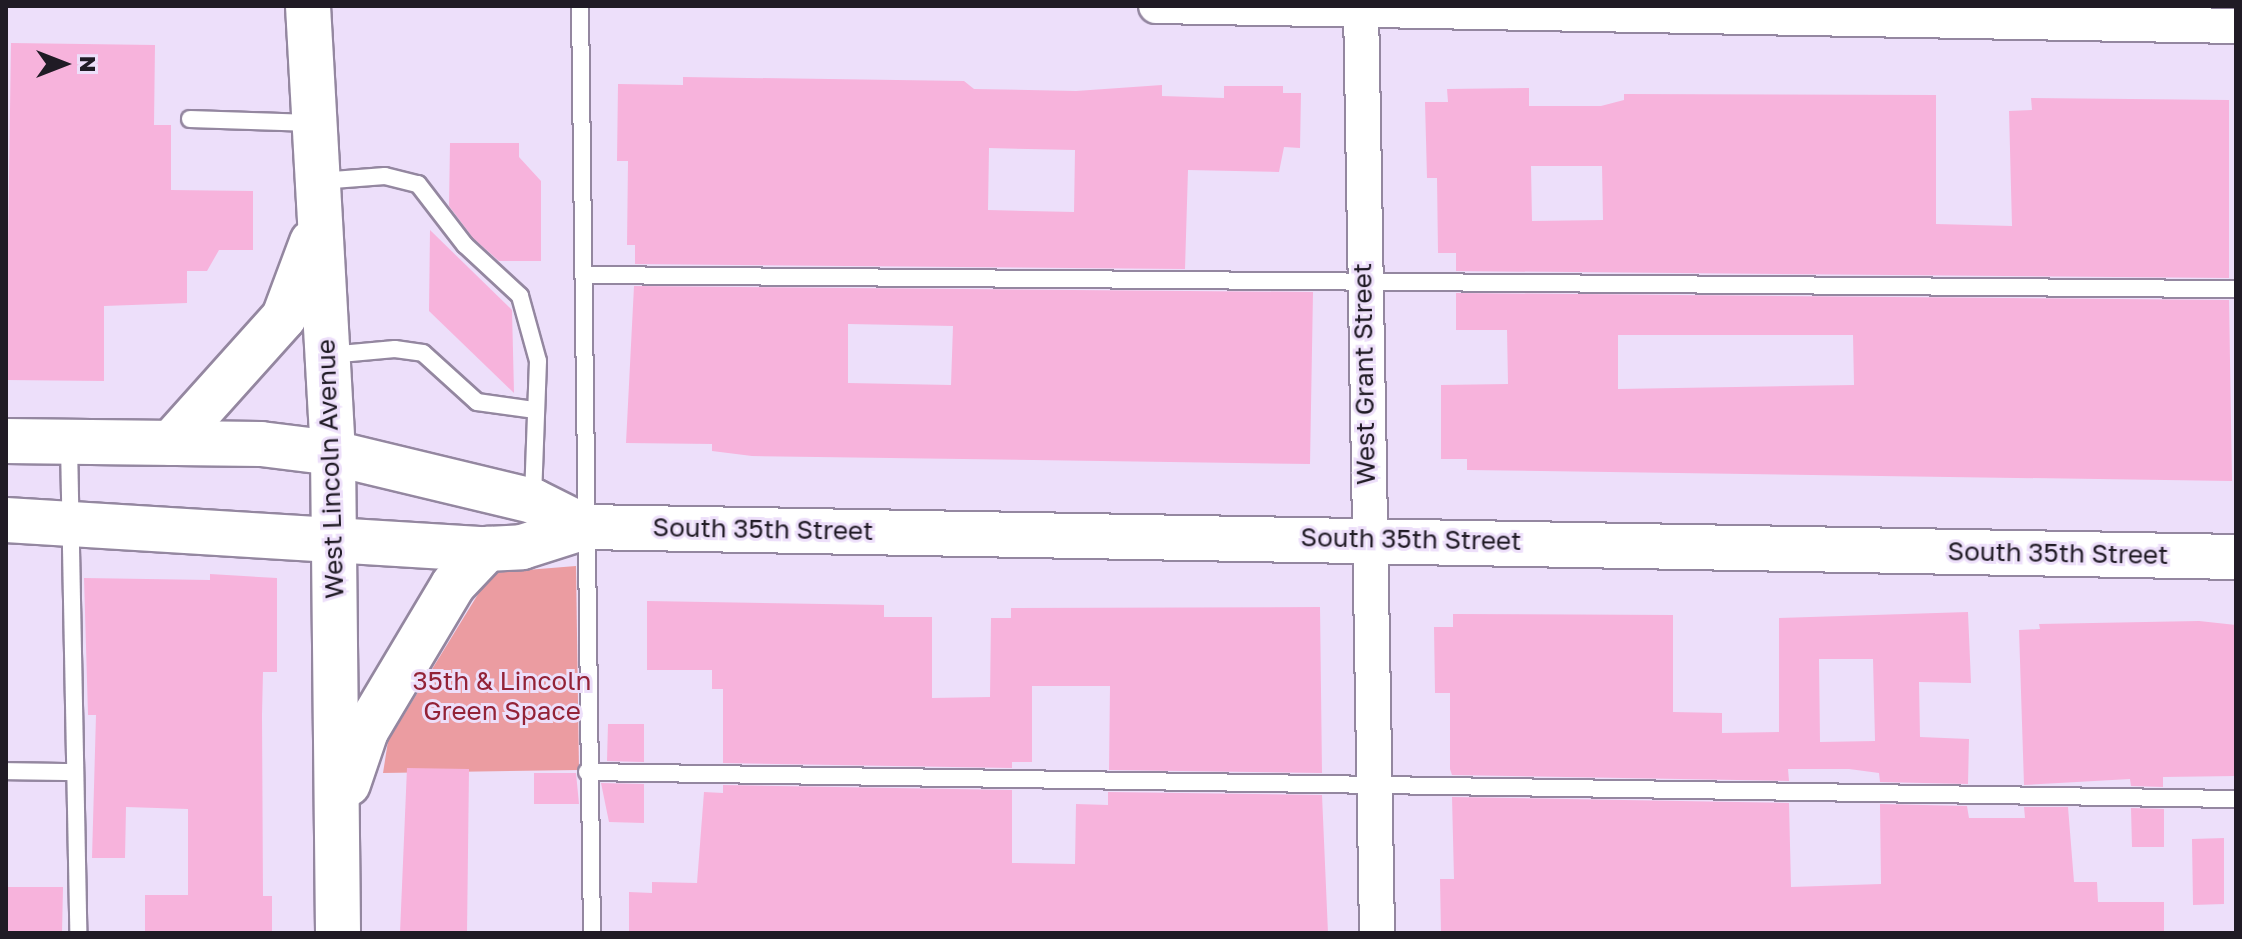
<!DOCTYPE html>
<html>
<head>
<meta charset="utf-8">
<style>
  body { margin:0 }
  #map { position:relative; width:2242px; height:939px; overflow:hidden; background:#eddffa; font-family:"Golos Text",sans-serif }
  div>[style] { position:absolute }
  [style*='--x'] { left:calc(var(--x)*1px); top:calc(var(--y)*1px); width:calc(var(--w)*1px); rotate:calc(var(--a)*1deg) }
  .green>* { inset:0; background:#eb9ca1 }
  .building>* { inset:0; background:#f7b3dc }
  .roads { filter:drop-shadow(2px 0 #9487a0) drop-shadow(-2px 0 #9487a0) drop-shadow(0 2px #9487a0) drop-shadow(0 -2px #9487a0) }
  .service>* { height:16px; margin:-8px; padding:0 8px; transform-origin:8px; border-radius:8px; background:#fff }
  .minor>* { height:34px; margin:-17px; padding:0 17px; transform-origin:17px; border-radius:17px; background:#fff }
  .secondary>* { height:44px; margin:-22px; padding:0 22px; transform-origin:22px; border-radius:22px; background:#fff }
  span { translate:-50% -50%; white-space:nowrap; text-align:center; line-height:1.15; -webkit-text-stroke:6px #eddffa; paint-order:stroke }
  .street-label { font-size:26px; color:#201b25 }
  .park-label { font-size:26px; color:#932237 }
  .frame { position:absolute; inset:0; border:8px solid #201b25; pointer-events:none }
  .north { position:absolute; left:24px; top:24px; width:80px; height:80px; -webkit-text-stroke:6px #eddffa; paint-order:stroke; rotate:90deg; font-size:22px; font-weight:700; line-height:32px; text-align:center; color:#201b25 }
  .north::after { content:''; display:block; margin:auto; width:28px; height:36px; background:#201b25; clip-path:polygon(50% 0,100% 100%,50% 72%,0 100%) }
</style>
</head>
<body>
<div id="map">
  <div class="green">
    <div style="clip-path:polygon(576px 566px,579px 770px,383px 773px,388px 741px,491px 573px)"></div>
  </div>
  <div class="building">
    <div style="clip-path:polygon(11px 43px,155px 45px,154px 125px,171px 125px,171px 190px,253px 191px,253px 250px,219px 250px,207px 271px,187px 271px,187px 303px,104px 306px,104px 381px,6px 380px)"></div>
    <div style="clip-path:polygon(evenodd,683px 77px,964px 81px,974px 89px,1076px 91px,1162px 85px,1162px 96px,1224px 98px,1224px 86px,1283px 86px,1283px 93px,1301px 93px,1300px 148px,1284px 147px,1279px 172px,1188px 170px,1185px 269px,635px 264px,635px 245px,627px 245px,628px 161px,617px 161px,618px 84px,683px 85px,683px 77px,989px 148px,1075px 150px,1074px 212px,988px 210px,989px 148px)"></div>
    <div style="clip-path:polygon(evenodd,1529px 88px,1529px 106px,1601px 106px,1624px 100px,1624px 94px,1936px 95px,1936px 224px,2012px 226px,2009px 111px,2032px 110px,2031px 98px,2229px 100px,2229px 278px,1456px 271px,1456px 253px,1438px 253px,1437px 178px,1427px 178px,1425px 102px,1448px 102px,1447px 89px,1529px 88px,1531px 166px,1602px 166px,1603px 220px,1532px 221px,1531px 166px)"></div>
    <div style="clip-path:polygon(450px 143px,519px 143px,519px 157px,541px 181px,541px 261px,499px 261px,473px 238px,449px 206px)"></div>
    <div style="clip-path:polygon(430px 230px,512px 310px,514px 393px,429px 311px)"></div>
    <div style="clip-path:polygon(evenodd,634px 286px,1313px 292px,1310px 464px,752px 456px,712px 451px,712px 444px,626px 443px,634px 286px,848px 324px,953px 326px,951px 385px,848px 383px,848px 324px)"></div>
    <div style="clip-path:polygon(evenodd,1456px 293px,2229px 300px,2232px 481px,1467px 470px,1467px 459px,1441px 459px,1441px 385px,1508px 384px,1507px 330px,1456px 330px,1456px 293px,1618px 335px,1853px 335px,1854px 385px,1618px 389px,1618px 335px)"></div>
    <div style="clip-path:polygon(210px 574px,277px 578px,277px 672px,263px 672px,262px 715px,263px 896px,272px 896px,272px 933px,145px 933px,145px 895px,188px 895px,188px 809px,126px 807px,125px 858px,92px 858px,96px 715px,88px 715px,84px 578px,210px 580px)"></div>
    <div style="clip-path:polygon(647px 601px,884px 605px,884px 617px,932px 617px,932px 698px,990px 697px,991px 618px,1011px 618px,1011px 608px,1320px 607px,1322px 773px,1109px 770px,1110px 686px,1032px 686px,1032px 762px,1012px 762px,1012px 768px,723px 763px,723px 689px,712px 689px,712px 670px,647px 670px)"></div>
    <div style="clip-path:polygon(evenodd,1968px 612px,1971px 683px,1919px 682px,1920px 737px,1969px 739px,1968px 784px,1880px 782px,1879px 773px,1849px 769px,1788px 769px,1789px 781px,1452px 775px,1450px 769px,1450px 693px,1435px 693px,1434px 627px,1453px 627px,1453px 614px,1673px 615px,1673px 712px,1722px 713px,1722px 733px,1779px 732px,1779px 618px,1968px 612px,1819px 659px,1873px 659px,1875px 741px,1820px 742px,1819px 659px)"></div>
    <div style="clip-path:polygon(2199px 621px,2236px 625px,2236px 776px,2163px 777px,2163px 787px,2131px 786px,2130px 779px,2024px 785px,2019px 630px,2040px 629px,2039px 624px)"></div>
    <div style="clip-path:polygon(608px 724px,644px 724px,644px 762px,607px 761px)"></div>
    <div style="clip-path:polygon(407px 768px,469px 769px,467px 933px,400px 933px)"></div>
    <div style="clip-path:polygon(534px 773px,576px 773px,579px 804px,534px 804px)"></div>
    <div style="clip-path:polygon(601px 783px,644px 784px,644px 823px,609px 822px)"></div>
    <div style="clip-path:polygon(723px 785px,1012px 790px,1012px 863px,1075px 864px,1076px 804px,1108px 805px,1108px 792px,1322px 795px,1328px 933px,629px 933px,629px 892px,652px 893px,652px 882px,697px 883px,704px 792px,723px 793px)"></div>
    <div style="clip-path:polygon(1452px 797px,1789px 803px,1791px 887px,1881px 884px,1880px 804px,1967px 806px,1969px 818px,2025px 818px,2024px 807px,2068px 807px,2074px 882px,2097px 882px,2098px 902px,2164px 902px,2164px 933px,1441px 933px,1440px 879px,1454px 879px)"></div>
    <div style="clip-path:polygon(2131px 808px,2164px 809px,2164px 847px,2132px 847px)"></div>
    <div style="clip-path:polygon(2224px 838px,2224px 904px,2193px 905px,2192px 839px)"></div>
    <div style="clip-path:polygon(6px 887px,63px 887px,62px 933px,6px 933px)"></div>
  </div>
  <div class="roads">
    <div class="service">
      <div style="--x:580;--y:6;--w:927;--a:89.26"></div>
      <div style="--x:190;--y:119;--w:122;--a:1.9"></div>
      <div style="--x:320;--y:181;--w:65;--a:-4.4"></div>
      <div style="--x:385;--y:176;--w:34;--a:14"></div>
      <div style="--x:418;--y:184;--w:77;--a:52.4"></div>
      <div style="--x:465;--y:245;--w:75;--a:42.8"></div>
      <div style="--x:520;--y:296;--w:67;--a:74.5"></div>
      <div style="--x:538;--y:361;--w:138;--a:92.1"></div>
      <div style="--x:585;--y:275;--w:1651;--a:0.49"></div>
      <div style="--x:329;--y:355;--w:66;--a:-5.2"></div>
      <div style="--x:395;--y:349;--w:28;--a:8"></div>
      <div style="--x:423;--y:353;--w:73;--a:42.2"></div>
      <div style="--x:477;--y:402;--w:59;--a:7.9"></div>
      <div style="--x:69;--y:444;--w:489;--a:88.9"></div>
      <div style="--x:6;--y:771;--w:67;--a:0.9"></div>
      <div style="--x:587;--y:772;--w:1649;--a:0.94"></div>
    </div>
    <div class="minor">
      <div style="--x:1156;--y:6;--w:1080;--a:1.06"></div>
      <div style="--x:1361;--y:6;--w:927;--a:89.01"></div>
    </div>
    <div class="secondary">
      <div style="--x:308;--y:6;--w:448;--a:86.8"></div>
      <div style="--x:333;--y:453;--w:480;--a:89.4"></div>
      <div style="--x:6;--y:441;--w:255;--a:0.7"></div>
      <div style="--x:261;--y:444;--w:73;--a:7.1"></div>
      <div style="--x:333;--y:453;--w:206;--a:13.5"></div>
      <div style="--x:533;--y:501;--w:58;--a:26.6"></div>
      <div style="--x:171;--y:443;--w:169;--a:-48.1"></div>
      <div style="--x:284;--y:317;--w:80;--a:-69.5"></div>
      <div style="--x:6;--y:520;--w:482;--a:3.5"></div>
      <div style="--x:487;--y:549;--w:35;--a:-3"></div>
      <div style="--x:522;--y:547;--w:66;--a:-17.6"></div>
      <div style="--x:585;--y:527;--w:1651;--a:1.04"></div>
      <div style="--x:348;--y:784;--w:56;--a:-71.2"></div>
      <div style="--x:366;--y:731;--w:170;--a:-59.2"></div>
      <div style="--x:453;--y:585;--w:50;--a:-46.6"></div>
    </div>
  </div>
  <div class="street-label">
    <span style="left:1364px;top:374px;rotate:-91deg">West Grant Street</span>
    <span style="left:330px;top:469px;rotate:-92deg">West Lincoln Avenue</span>
    <span style="left:763px;top:529px;rotate:1deg">South 35th Street</span>
    <span style="left:1411px;top:539px;rotate:1deg">South 35th Street</span>
    <span style="left:2058px;top:553px;rotate:1deg">South 35th Street</span>
  </div>
  <div class="park-label">
    <span style="left:502px;top:696px">35th &amp; Lincoln<br>Green Space</span>
  </div>
  <div class="frame"></div>
  <div class="north">N</div>
</div>
</body>
</html>
